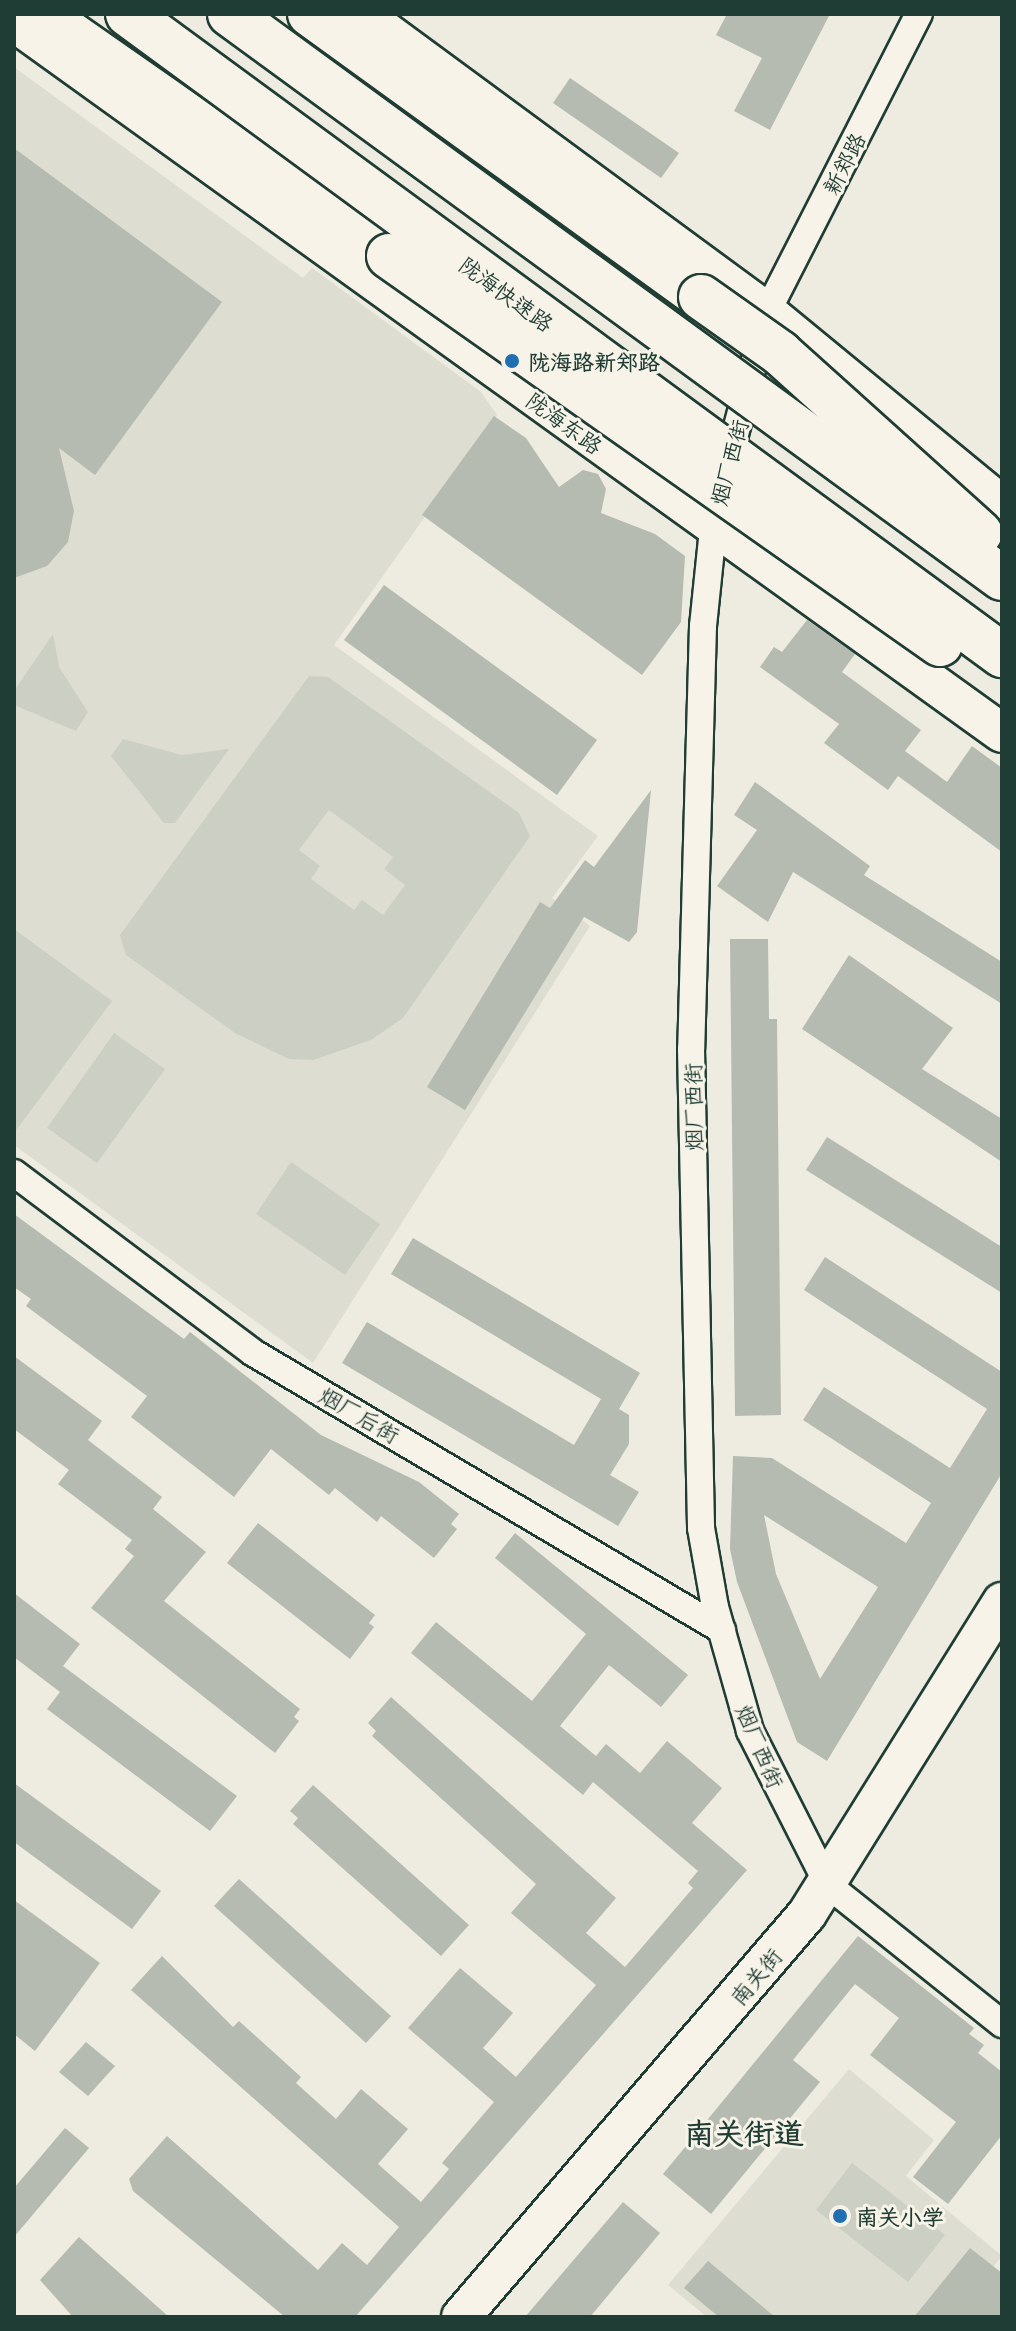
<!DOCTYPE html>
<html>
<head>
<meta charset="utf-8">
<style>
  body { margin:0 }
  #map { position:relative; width:1016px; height:2331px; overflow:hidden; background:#eeece1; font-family:"Playpen Sans","LXGW WenKai TC",sans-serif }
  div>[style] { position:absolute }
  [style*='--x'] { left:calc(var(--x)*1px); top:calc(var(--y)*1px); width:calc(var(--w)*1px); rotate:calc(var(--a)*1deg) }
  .built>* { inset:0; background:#ddddd2 }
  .green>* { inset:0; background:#cccfc4 }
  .building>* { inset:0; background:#b5bbb0 }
  .roads { filter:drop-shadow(2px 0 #1f3d34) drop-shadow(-2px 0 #1f3d34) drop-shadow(0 2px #1f3d34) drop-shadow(0 -2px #1f3d34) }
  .street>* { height:26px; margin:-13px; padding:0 13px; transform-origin:13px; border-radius:13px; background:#f7f3e8 }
  .secondary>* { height:38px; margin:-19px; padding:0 19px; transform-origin:19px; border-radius:19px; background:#f7f3e8 }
  .highway>* { height:44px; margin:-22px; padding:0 22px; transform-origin:22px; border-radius:22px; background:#f7f3e8 }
  .bridges { filter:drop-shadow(2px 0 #1f3d34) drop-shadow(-2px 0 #1f3d34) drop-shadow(0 2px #1f3d34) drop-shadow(0 -2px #1f3d34) }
  .highway-bridge>* { height:44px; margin:-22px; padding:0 22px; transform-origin:22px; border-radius:22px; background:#f7f3e8 }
  .dots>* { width:22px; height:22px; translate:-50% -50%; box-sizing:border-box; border:4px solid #f7f3e8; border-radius:50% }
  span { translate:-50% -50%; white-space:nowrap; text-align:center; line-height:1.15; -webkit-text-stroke:6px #f7f3e8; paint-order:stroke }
  .street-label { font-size:22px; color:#1f3d34 }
  .poi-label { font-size:22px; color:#1f3d34; font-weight:700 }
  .left { translate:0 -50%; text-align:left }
  .district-label { font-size:30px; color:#1f3d34; font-weight:700 }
  .frame { position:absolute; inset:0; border:16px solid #1f3d34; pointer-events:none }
</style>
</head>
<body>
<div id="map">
  <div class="built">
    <div style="clip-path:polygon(14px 67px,303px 278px,312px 268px,481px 392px,497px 415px,334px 645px,598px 836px,552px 898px,590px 926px,313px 1363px,14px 1145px)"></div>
    <div style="clip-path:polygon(849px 2069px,934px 2140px,906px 2176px,1002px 2256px,952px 2317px,707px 2317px,668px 2285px)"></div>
  </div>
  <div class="green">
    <div style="clip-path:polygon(53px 634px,59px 667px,88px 712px,76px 731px,14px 705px,14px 691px)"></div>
    <div style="clip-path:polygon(evenodd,309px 676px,328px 677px,519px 813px,530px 836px,403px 1018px,371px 1040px,313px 1060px,289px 1059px,235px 1033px,126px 955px,120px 935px,309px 676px,329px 810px,393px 857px,384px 869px,405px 885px,383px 915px,362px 900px,354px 910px,311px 879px,320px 866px,299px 850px,329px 810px)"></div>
    <div style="clip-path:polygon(123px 739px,182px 755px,229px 749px,175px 823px,164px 823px,111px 756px)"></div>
    <div style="clip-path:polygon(14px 929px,112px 1001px,14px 1133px)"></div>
    <div style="clip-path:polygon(114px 1033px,165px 1069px,97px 1163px,47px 1128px)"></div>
    <div style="clip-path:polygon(291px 1162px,380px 1224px,345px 1275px,256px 1214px)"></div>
    <div style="clip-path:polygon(852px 2163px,945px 2235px,908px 2282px,816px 2210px)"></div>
  </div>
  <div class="building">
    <div style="clip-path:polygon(727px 14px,830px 14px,770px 130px,734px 111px,762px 58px,716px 35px)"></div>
    <div style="clip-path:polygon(570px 78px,679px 153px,661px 178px,553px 103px)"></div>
    <div style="clip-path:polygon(14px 148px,222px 302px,95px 475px,59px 448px,74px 511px,68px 542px,47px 566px,14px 578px)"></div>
    <div style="clip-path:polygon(494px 416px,526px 438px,559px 487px,583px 470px,598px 474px,606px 489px,601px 513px,655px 534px,685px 556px,681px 622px,642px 675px,422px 515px)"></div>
    <div style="clip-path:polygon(384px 585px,597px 740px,557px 795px,344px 640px)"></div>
    <div style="clip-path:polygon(807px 620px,855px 654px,842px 672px,921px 730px,905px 751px,947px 782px,972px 746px,1002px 768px,1002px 852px,898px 776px,888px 790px,824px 743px,839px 724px,760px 667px,774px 647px,782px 652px)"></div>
    <div style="clip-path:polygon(755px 782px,870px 866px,864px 875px,1002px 962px,1002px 1004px,793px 872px,768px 922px,717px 886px,757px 830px,734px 815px)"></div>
    <div style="clip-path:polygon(651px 790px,637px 932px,629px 942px,584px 917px,465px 1110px,427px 1087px,540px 902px,550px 908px,585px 860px,594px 867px)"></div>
    <div style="clip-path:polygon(730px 939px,768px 939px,769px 1019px,777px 1019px,781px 1415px,735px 1416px)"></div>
    <div style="clip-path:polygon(849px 955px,953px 1028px,922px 1069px,1002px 1119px,1002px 1162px,802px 1029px)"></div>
    <div style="clip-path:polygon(827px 1137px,1002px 1247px,1002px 1293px,806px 1170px)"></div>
    <div style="clip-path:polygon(14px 1214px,184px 1339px,190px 1332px,321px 1435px,419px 1482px,459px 1514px,451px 1524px,457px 1529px,434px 1558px,381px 1516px,377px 1522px,335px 1488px,329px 1495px,271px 1449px,234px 1497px,131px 1417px,147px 1396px,26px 1306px,31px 1299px,14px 1287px)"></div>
    <div style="clip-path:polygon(413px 1238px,640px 1373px,619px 1409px,629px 1415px,629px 1444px,610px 1475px,639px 1492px,618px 1526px,342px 1363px,367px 1322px,574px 1445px,601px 1399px,391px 1274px)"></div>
    <div style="clip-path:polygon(evenodd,825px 1257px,1002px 1372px,1002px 1473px,827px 1761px,797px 1742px,737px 1582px,730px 1549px,733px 1456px,772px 1458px,906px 1543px,931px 1503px,803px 1420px,824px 1387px,950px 1468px,987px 1409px,804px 1290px,825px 1257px,764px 1515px,878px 1587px,820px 1679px,776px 1574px,764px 1515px)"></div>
    <div style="clip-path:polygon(14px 1356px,102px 1421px,88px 1440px,162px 1497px,153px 1509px,206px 1552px,164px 1601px,300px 1709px,294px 1717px,299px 1721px,275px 1753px,91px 1608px,134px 1556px,125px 1549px,132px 1540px,58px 1484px,69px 1470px,14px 1429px)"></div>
    <div style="clip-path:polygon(258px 1523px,375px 1615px,369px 1623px,374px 1627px,350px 1659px,227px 1563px)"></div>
    <div style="clip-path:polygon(515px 1533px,688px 1675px,661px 1707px,609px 1665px,560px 1726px,596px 1756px,606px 1744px,640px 1773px,667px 1741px,722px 1788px,692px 1823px,747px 1870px,355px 2317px,285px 2317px,133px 2191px,129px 2179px,167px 2136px,318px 2270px,342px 2243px,367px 2265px,399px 2227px,131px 1990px,162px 1956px,233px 2027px,239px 2021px,301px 2077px,296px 2083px,336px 2119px,361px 2089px,408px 2129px,378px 2164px,421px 2202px,449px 2169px,442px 2163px,494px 2102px,408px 2028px,460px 1968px,513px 2013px,483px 2048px,516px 2077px,596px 1985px,511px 1913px,536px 1884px,372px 1736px,376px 1731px,368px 1723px,391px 1697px,616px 1898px,586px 1933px,625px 1967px,693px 1888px,688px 1883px,698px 1871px,593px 1782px,583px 1795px,411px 1653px,436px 1622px,532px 1701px,586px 1634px,495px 1558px)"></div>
    <div style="clip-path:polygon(14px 1593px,80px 1644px,63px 1666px,237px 1796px,210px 1831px,47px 1709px,60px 1692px,14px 1657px)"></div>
    <div style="clip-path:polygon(14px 1783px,161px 1891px,132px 1929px,14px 1842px)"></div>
    <div style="clip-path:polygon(313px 1785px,469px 1925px,441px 1956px,293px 1824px,298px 1818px,290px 1811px)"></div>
    <div style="clip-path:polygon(239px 1879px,391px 2016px,366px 2043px,214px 1906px)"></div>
    <div style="clip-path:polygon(14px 1900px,100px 1963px,35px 2051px,14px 2034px)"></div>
    <div style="clip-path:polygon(858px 1936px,974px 2028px,969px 2034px,984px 2045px,978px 2053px,1002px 2072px,1002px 2135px,948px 2204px,913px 2177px,956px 2122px,870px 2055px,899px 2018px,855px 1984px,793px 2060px,820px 2082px,711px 2214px,663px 2174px)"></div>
    <div style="clip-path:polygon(86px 2042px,115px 2066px,88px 2096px,59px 2072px)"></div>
    <div style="clip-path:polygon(65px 2128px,89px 2148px,14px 2237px,14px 2188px)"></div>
    <div style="clip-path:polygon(623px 2202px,660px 2233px,590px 2317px,525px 2317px)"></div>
    <div style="clip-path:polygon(79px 2237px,169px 2317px,73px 2317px,40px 2280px)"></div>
    <div style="clip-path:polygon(970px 2248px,1002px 2273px,1002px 2317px,914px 2317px)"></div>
    <div style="clip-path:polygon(708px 2261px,775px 2317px,719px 2317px,684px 2288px)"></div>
  </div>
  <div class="roads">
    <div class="street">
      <div style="--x:727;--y:465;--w:158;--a:-75.3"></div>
      <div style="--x:767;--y:312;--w:335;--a:-63"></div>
      <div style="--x:715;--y:510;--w:117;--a:95.9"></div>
      <div style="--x:703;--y:626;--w:423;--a:91.6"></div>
      <div style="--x:691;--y:1049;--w:479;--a:88.8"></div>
      <div style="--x:701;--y:1528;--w:80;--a:80"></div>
      <div style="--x:715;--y:1607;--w:129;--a:74.2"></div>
      <div style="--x:750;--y:1731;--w:173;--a:63.1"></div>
      <div style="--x:828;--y:1885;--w:223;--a:38.6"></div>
      <div style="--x:14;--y:1173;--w:298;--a:36.9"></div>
      <div style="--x:252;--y:1352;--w:546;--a:30.6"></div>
    </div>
    <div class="secondary">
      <div style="--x:362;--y:14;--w:503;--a:36.35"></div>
      <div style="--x:767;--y:312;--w:304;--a:39.4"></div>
      <div style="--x:14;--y:22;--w:1217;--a:35.74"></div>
      <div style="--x:461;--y:2317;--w:531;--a:-49.35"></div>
      <div style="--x:807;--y:1914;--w:368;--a:-58"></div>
    </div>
    <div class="highway">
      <div style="--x:42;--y:14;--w:423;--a:34.9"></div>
      <div style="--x:310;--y:14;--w:483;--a:35.9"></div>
    </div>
  </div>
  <div class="bridges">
    <div class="highway-bridge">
      <div style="--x:128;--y:14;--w:1084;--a:36.26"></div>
      <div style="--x:230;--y:14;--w:956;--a:36.15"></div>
      <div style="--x:389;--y:256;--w:674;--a:35.15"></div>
      <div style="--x:701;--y:297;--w:97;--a:35.3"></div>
      <div style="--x:780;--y:353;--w:269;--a:42"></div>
    </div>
  </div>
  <div class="dots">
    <div style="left:512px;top:361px;background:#1f6fb2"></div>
    <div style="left:840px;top:2216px;background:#1f6fb2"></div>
  </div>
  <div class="street-label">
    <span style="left:843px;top:163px;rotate:-63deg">新郑路</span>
    <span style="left:507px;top:293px;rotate:36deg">陇海快速路</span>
    <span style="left:565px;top:422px;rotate:36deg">陇海东路</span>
    <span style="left:728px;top:462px;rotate:-75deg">烟厂西街</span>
    <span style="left:692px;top:1107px;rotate:-91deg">烟厂西街</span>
    <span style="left:360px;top:1414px;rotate:30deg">烟厂后街</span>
    <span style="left:761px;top:1746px;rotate:67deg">烟厂西街</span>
    <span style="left:755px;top:1976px;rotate:-50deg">南关街</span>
  </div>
  <div class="poi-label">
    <span class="left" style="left:528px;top:361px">陇海路新郑路</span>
    <span class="left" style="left:856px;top:2216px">南关小学</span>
  </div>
  <div class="district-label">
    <span style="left:744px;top:2132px">南关街道</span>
  </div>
  <div class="frame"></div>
</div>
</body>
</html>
